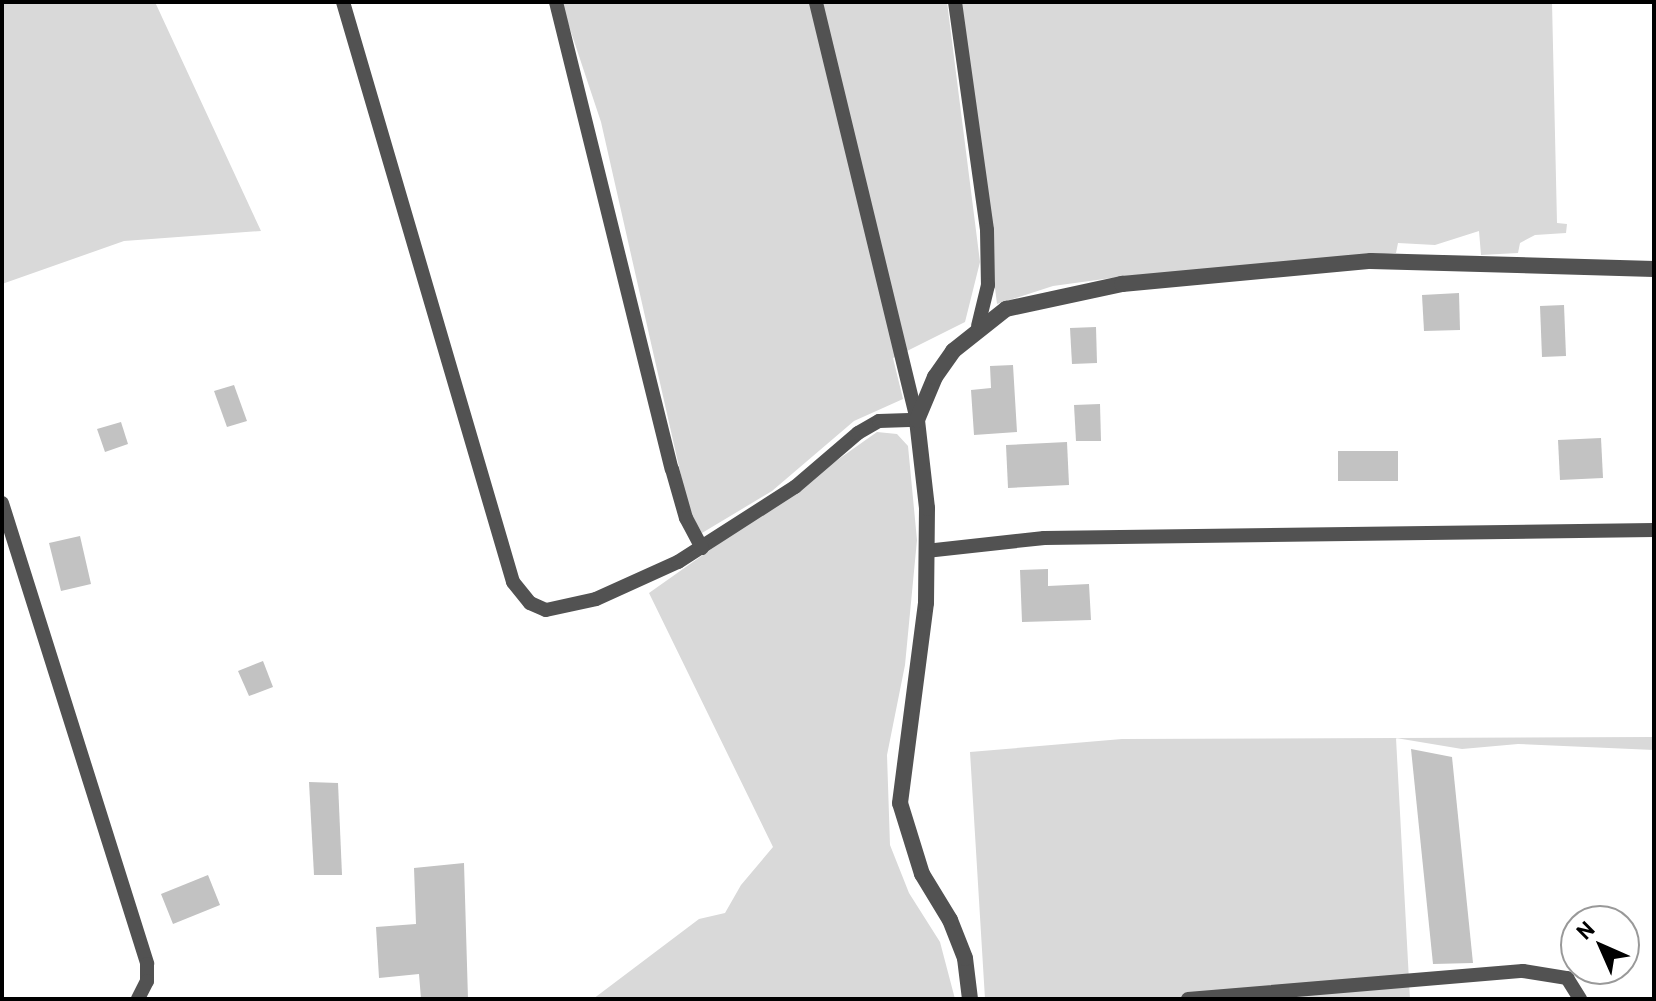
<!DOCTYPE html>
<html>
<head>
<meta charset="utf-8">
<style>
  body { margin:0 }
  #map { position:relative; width:1656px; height:1001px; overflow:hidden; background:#fff; font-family:Barlow,sans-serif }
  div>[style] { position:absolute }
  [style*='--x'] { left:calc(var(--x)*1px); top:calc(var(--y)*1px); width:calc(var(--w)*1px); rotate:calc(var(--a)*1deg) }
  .green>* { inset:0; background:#d9d9d9 }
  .building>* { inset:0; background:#c2c2c2 }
  .service>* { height:14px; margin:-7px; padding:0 7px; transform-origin:7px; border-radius:7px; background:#525252 }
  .minor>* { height:16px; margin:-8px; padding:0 8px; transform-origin:8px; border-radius:8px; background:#525252 }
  span { translate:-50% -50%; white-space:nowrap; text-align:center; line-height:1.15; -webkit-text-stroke:6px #fff; paint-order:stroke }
  .frame { position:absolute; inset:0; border:4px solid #000; pointer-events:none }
  .north { position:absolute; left:1560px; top:905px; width:80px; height:80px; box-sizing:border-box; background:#fff; border:2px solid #999; border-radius:50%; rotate:315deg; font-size:22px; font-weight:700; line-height:32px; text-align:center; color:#000 }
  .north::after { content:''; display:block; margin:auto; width:28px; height:36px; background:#000; clip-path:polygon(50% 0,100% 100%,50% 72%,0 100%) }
</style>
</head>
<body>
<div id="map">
  <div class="green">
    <div style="clip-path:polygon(2px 2px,155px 2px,261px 231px,124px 241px,2px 284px)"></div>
    <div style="clip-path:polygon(561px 2px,947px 2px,980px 262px,965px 322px,893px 358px,903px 399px,854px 421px,772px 491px,702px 533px,689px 511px,601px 122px)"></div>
    <div style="clip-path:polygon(959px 2px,1552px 2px,1557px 223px,1567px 224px,1566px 233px,1535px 235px,1520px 243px,1518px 253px,1481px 255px,1479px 231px,1435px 245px,1398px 243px,1396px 253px,1126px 276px,1053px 286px,997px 304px)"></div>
    <div style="clip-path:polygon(877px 432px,897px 434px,908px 446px,917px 540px,905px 665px,887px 755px,890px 845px,909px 893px,940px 942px,955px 999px,593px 999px,699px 919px,725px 913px,741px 885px,773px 847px,649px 593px)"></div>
    <div style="clip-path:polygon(1654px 737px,1654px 750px,1518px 744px,1462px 749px,1396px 738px,1410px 999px,985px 999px,970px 752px,1122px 739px)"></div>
  </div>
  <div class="building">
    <div style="clip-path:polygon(1459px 293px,1460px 330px,1424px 331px,1422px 295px)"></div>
    <div style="clip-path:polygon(1564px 305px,1566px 356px,1542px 357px,1540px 306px)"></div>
    <div style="clip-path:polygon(1096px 327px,1097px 363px,1072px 364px,1070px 328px)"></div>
    <div style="clip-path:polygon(1013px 365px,1017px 432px,974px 435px,971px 390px,991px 388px,990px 366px)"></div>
    <div style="clip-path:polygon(234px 385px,247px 421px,227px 427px,214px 391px)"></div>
    <div style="clip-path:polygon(1100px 404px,1101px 441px,1076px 441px,1074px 405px)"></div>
    <div style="clip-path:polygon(121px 422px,128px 444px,105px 452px,97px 429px)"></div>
    <div style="clip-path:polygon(1601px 438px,1603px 478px,1560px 480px,1558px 440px)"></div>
    <div style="clip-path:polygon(1067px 442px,1069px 485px,1008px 488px,1006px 445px)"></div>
    <div style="clip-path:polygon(1338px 451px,1398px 451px,1398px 481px,1338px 481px)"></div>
    <div style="clip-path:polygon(80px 536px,91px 584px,61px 591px,49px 543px)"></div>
    <div style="clip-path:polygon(1048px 569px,1048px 586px,1089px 584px,1091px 620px,1022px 622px,1020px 570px)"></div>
    <div style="clip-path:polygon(263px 661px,273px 687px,249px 696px,238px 671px)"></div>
    <div style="clip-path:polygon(1411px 749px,1452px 757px,1473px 963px,1433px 964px)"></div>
    <div style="clip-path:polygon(309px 782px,338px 783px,342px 875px,314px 875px)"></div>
    <div style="clip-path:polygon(464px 863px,468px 999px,421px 999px,419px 974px,379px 978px,376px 927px,416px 924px,414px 868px)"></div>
    <div style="clip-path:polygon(208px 875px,220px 905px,173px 924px,161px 894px)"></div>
  </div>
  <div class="service">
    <div style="--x:343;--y:2;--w:604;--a:73.66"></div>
    <div style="--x:513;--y:582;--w:27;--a:51"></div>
    <div style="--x:530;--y:603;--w:17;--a:24"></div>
    <div style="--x:546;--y:610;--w:51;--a:-12.4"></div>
    <div style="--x:596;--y:599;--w:90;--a:-24.3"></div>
    <div style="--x:678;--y:562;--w:139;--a:-32.7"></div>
    <div style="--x:795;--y:487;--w:83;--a:-40.6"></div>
    <div style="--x:858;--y:433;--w:24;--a:-30"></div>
    <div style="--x:879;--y:421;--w:38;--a:-2"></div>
    <div style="--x:917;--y:420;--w:430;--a:-103.6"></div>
    <div style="--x:556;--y:2;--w:481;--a:76.1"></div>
    <div style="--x:672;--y:469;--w:51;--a:74.1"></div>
    <div style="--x:686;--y:518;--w:34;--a:62"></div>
    <div style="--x:955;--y:2;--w:230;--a:82"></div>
    <div style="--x:987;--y:230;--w:55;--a:89"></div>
    <div style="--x:988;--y:285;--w:42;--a:103.7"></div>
    <div style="--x:2;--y:503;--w:483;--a:72.5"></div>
    <div style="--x:147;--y:964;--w:17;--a:90"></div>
    <div style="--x:147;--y:981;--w:20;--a:117"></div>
    <div style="--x:926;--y:551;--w:119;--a:-6.3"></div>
    <div style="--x:1044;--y:538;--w:610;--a:-0.75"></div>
    <div style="--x:1188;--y:999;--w:336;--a:-4.8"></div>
    <div style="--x:1523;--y:971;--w:45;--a:9"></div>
    <div style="--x:1567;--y:978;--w:25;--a:58"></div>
  </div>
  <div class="minor">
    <div style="--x:970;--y:999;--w:41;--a:-97"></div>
    <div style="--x:965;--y:958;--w:41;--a:-111.5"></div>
    <div style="--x:950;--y:920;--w:54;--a:-121.3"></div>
    <div style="--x:922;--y:874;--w:74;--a:-107.2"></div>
    <div style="--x:900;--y:803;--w:202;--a:-82.6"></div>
    <div style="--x:926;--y:603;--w:95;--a:-89.4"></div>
    <div style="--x:927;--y:508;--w:89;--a:-96.5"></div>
    <div style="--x:917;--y:420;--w:47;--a:-67.3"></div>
    <div style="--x:935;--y:377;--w:32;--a:-55"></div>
    <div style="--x:953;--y:351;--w:68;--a:-38.4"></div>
    <div style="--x:1006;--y:309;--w:119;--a:-12.2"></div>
    <div style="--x:1122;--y:284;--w:250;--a:-5.3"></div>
    <div style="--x:1371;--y:261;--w:283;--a:1.6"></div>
  </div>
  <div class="frame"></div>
  <div class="north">N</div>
</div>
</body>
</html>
